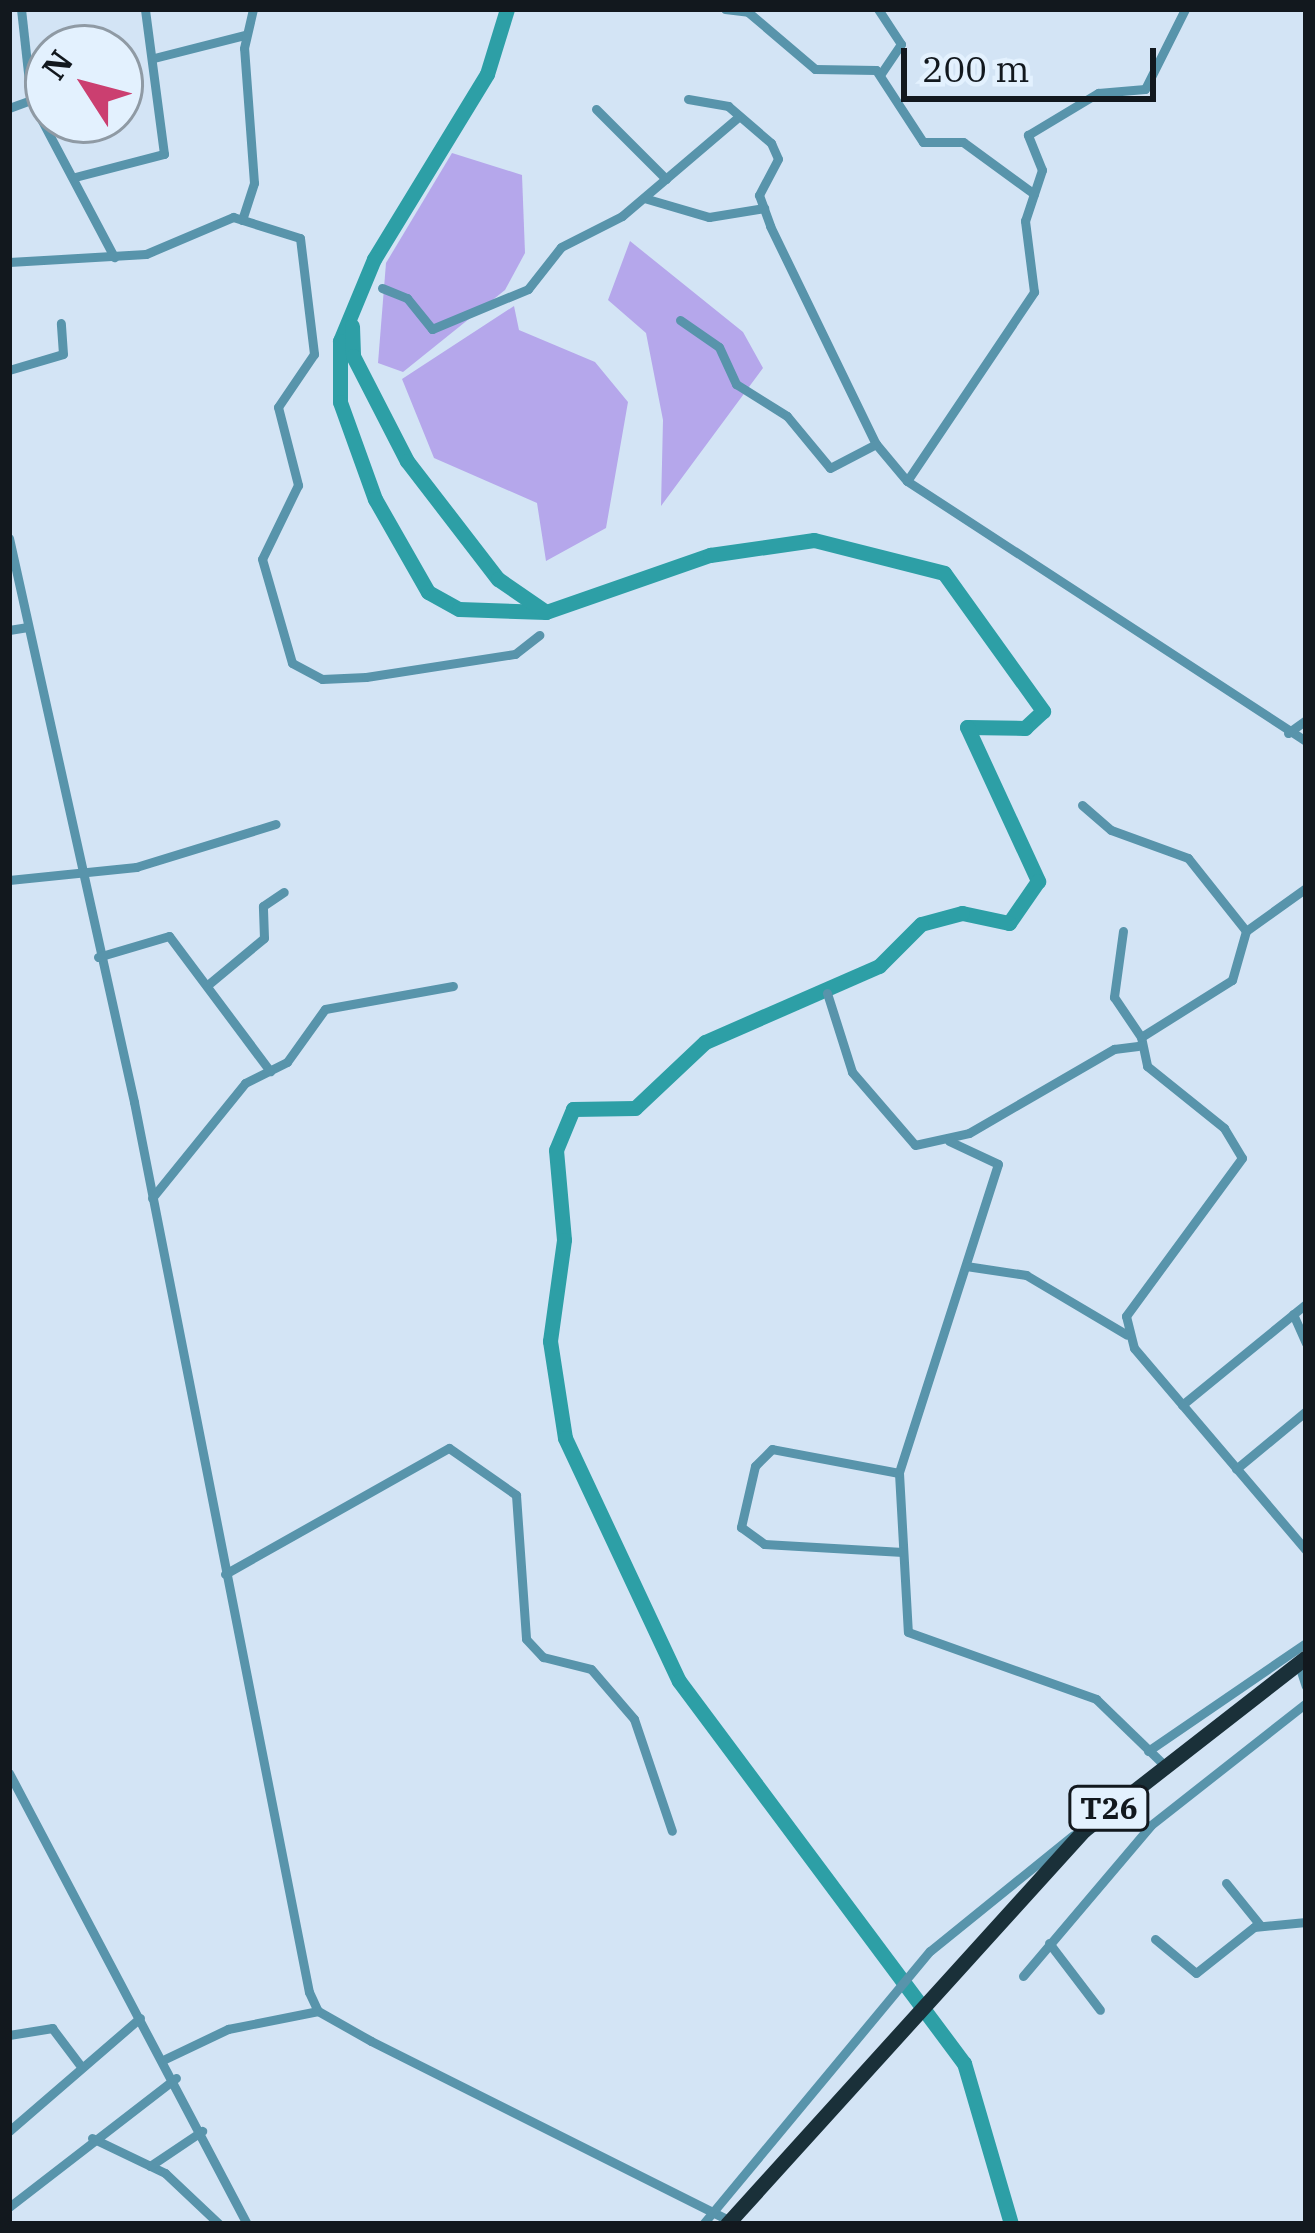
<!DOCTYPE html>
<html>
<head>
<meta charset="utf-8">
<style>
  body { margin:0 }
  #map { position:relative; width:1315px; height:2233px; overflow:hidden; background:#d3e4f5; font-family:"IBM Plex Serif",serif }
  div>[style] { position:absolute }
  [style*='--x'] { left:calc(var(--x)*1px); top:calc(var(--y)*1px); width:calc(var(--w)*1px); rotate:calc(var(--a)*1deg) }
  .forest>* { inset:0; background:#b5a7eb }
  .river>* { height:15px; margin:-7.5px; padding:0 7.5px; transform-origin:7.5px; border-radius:7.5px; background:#2d9fa6 }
  .street>* { height:9px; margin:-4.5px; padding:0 4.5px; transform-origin:4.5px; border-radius:4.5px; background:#5894ab }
  .highway>* { height:15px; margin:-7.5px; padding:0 7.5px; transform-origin:7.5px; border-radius:7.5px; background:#1a3039 }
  span { translate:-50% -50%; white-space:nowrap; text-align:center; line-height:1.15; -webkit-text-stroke:9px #e3f1fe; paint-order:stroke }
  .shield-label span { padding:3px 9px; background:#e3f1fe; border:3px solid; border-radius:9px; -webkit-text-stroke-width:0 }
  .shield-label { font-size:30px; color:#12181e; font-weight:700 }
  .frame { position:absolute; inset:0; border:12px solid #12181e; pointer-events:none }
  .north { position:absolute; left:24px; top:24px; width:120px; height:120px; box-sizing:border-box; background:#e3f1fe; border:3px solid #8f9aa4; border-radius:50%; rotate:306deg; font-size:33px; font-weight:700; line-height:48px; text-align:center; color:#12181e }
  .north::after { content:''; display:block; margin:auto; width:42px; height:54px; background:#cb3f70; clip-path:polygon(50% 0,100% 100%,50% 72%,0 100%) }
  .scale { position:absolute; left:901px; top:48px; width:255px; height:54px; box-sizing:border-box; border:6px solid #12181e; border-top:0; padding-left:15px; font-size:36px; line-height:42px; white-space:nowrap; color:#12181e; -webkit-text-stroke:9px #e3f1fe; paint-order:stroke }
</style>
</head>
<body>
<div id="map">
  <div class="forest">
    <div style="clip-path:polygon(452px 153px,522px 175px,525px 253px,505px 290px,403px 372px,378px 363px,386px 263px)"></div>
    <div style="clip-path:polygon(630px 241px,743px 332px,763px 368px,661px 506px,663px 420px,646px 333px,608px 300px)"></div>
    <div style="clip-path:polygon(514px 306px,519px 330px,595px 362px,628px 402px,606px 528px,546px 561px,537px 503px,434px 458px,402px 379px)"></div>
  </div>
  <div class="river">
    <div style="--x:507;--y:9;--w:68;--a:107.1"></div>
    <div style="--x:487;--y:74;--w:217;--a:121.4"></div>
    <div style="--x:374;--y:259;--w:89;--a:112.5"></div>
    <div style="--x:340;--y:341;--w:61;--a:90"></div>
    <div style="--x:340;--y:402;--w:103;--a:70.2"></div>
    <div style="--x:375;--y:499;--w:107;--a:60.3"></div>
    <div style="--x:428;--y:592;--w:35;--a:29"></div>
    <div style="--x:459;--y:609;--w:87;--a:2"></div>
    <div style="--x:546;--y:612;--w:174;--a:-19.2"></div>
    <div style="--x:710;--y:555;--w:105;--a:-8.2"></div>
    <div style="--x:814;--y:540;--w:134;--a:14.2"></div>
    <div style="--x:944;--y:573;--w:170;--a:54.3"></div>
    <div style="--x:1043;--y:711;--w:25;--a:137"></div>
    <div style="--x:1025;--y:728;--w:58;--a:-179"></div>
    <div style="--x:967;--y:727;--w:170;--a:65.2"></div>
    <div style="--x:1038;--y:881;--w:51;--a:124.6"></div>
    <div style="--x:1009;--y:923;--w:48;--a:-168"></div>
    <div style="--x:962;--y:913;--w:42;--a:165"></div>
    <div style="--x:921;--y:924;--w:59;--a:135"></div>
    <div style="--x:879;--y:966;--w:190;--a:156.4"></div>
    <div style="--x:705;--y:1042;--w:96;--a:136.7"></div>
    <div style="--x:635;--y:1108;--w:62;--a:179.1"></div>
    <div style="--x:573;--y:1109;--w:44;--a:112.5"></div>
    <div style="--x:556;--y:1150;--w:90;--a:84.9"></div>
    <div style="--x:564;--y:1240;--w:102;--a:97.9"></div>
    <div style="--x:550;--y:1341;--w:98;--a:81.2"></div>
    <div style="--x:565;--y:1438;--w:268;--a:64.9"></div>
    <div style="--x:679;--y:1681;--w:477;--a:53.3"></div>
    <div style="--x:964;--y:2063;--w:168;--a:73.7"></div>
    <div style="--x:352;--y:326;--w:30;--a:88"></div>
    <div style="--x:353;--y:356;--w:118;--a:62.8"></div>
    <div style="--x:407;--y:461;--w:149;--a:52.4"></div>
    <div style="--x:498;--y:579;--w:58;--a:34.5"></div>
  </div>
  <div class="street">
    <div style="--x:21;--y:9;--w:92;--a:83.7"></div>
    <div style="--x:31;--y:100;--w:178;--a:62.1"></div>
    <div style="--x:725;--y:9;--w:23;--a:7"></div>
    <div style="--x:748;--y:12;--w:88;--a:40.4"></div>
    <div style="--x:815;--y:69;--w:61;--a:0.9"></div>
    <div style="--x:876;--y:70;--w:86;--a:56.9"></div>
    <div style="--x:923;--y:142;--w:40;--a:0"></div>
    <div style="--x:963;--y:142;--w:88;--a:36.2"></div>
    <div style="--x:878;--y:9;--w:42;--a:56.7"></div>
    <div style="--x:901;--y:44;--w:36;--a:124"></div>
    <div style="--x:154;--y:58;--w:93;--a:-14.3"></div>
    <div style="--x:688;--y:99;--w:41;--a:9.9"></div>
    <div style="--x:728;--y:106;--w:57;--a:40.7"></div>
    <div style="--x:771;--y:143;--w:17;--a:66"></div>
    <div style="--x:778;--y:159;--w:41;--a:117.8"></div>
    <div style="--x:759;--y:195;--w:33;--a:70"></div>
    <div style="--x:770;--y:226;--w:242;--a:64.1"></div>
    <div style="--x:876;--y:444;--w:48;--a:50"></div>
    <div style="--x:907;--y:481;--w:476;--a:33.1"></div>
    <div style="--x:9;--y:108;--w:23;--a:-20"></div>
    <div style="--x:596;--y:109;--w:99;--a:45"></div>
    <div style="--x:75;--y:177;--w:92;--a:-14.5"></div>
    <div style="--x:164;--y:154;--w:146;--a:-97.5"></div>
    <div style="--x:644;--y:198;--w:68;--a:16.3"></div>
    <div style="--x:709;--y:217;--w:56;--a:-9.3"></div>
    <div style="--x:242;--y:220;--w:39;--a:-72"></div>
    <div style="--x:254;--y:183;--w:135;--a:-94.2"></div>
    <div style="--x:244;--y:48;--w:40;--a:-77"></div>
    <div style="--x:9;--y:262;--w:137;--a:-3.3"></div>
    <div style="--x:146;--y:254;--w:95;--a:-23"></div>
    <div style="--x:233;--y:217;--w:70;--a:17.4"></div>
    <div style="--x:300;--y:238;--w:117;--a:83.1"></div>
    <div style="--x:314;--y:354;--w:64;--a:124.2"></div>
    <div style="--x:278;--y:407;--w:81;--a:75.6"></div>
    <div style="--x:298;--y:485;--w:82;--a:115.9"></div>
    <div style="--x:262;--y:559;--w:108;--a:73.9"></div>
    <div style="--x:292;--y:663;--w:34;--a:28"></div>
    <div style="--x:322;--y:679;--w:44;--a:-2.6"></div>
    <div style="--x:366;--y:677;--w:151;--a:-8.8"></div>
    <div style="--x:515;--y:654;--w:31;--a:-38"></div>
    <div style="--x:382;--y:288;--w:27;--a:22"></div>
    <div style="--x:407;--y:298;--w:40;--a:51"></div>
    <div style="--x:432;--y:329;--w:104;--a:-22.6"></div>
    <div style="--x:528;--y:289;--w:53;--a:-51.8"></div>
    <div style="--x:561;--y:247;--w:68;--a:-26.9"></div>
    <div style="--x:622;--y:216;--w:151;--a:-40.4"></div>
    <div style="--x:680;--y:320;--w:47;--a:34.7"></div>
    <div style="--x:719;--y:347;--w:41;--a:65.3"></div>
    <div style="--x:736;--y:384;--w:60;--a:32.1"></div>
    <div style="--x:787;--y:416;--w:67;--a:50.4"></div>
    <div style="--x:830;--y:468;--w:52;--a:-27.6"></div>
    <div style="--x:9;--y:370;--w:56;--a:-16.5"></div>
    <div style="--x:63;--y:354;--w:31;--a:-94"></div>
    <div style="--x:907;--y:481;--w:228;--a:-56.1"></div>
    <div style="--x:1034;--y:292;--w:72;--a:-97.2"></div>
    <div style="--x:1025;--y:221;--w:54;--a:-71.6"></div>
    <div style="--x:1042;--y:170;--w:38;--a:-112"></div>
    <div style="--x:1028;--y:135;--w:82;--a:-31"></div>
    <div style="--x:1098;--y:93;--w:47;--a:-4.9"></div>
    <div style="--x:1145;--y:89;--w:89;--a:-63.4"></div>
    <div style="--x:9;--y:538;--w:578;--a:77.5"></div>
    <div style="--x:134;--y:1102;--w:907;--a:78.88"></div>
    <div style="--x:309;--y:1992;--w:21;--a:65"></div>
    <div style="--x:318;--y:2011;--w:61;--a:29.5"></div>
    <div style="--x:371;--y:2041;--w:400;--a:26.6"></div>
    <div style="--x:9;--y:630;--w:19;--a:-9"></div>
    <div style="--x:1288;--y:733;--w:22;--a:-36"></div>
    <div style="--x:1082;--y:805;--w:38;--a:41"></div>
    <div style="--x:1111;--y:830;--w:82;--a:20"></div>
    <div style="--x:1188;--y:858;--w:93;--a:51.5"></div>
    <div style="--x:9;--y:880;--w:128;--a:-5.8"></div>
    <div style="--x:136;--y:867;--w:146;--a:-17.1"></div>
    <div style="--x:1306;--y:888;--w:74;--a:144.4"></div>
    <div style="--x:1246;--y:931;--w:51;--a:105.9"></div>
    <div style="--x:1232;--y:980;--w:107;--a:147.9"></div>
    <div style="--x:1141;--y:1037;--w:30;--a:78"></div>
    <div style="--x:1147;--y:1066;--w:99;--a:38.8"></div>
    <div style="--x:1224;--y:1128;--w:35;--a:59"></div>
    <div style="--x:1242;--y:1158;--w:196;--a:126.3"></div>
    <div style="--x:1126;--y:1316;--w:33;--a:76"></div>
    <div style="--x:1134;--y:1348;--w:265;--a:49.6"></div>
    <div style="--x:1123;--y:931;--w:67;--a:97.8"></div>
    <div style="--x:1114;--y:997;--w:48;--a:56"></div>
    <div style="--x:98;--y:957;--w:74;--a:-16.5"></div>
    <div style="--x:169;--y:936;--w:169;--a:53.2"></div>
    <div style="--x:210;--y:983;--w:70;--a:-39.8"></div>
    <div style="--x:264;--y:938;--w:32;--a:-92"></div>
    <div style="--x:263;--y:906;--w:25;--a:-34"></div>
    <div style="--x:827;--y:993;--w:83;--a:72.4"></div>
    <div style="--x:852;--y:1072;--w:96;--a:49.2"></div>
    <div style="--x:915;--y:1145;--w:55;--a:-12.5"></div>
    <div style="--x:969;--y:1133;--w:168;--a:-30.1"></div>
    <div style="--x:1114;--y:1049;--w:24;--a:-7"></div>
    <div style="--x:949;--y:1141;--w:54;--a:25.1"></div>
    <div style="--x:998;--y:1164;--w:324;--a:107.8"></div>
    <div style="--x:899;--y:1473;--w:159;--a:86.8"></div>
    <div style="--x:908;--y:1632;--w:200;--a:19.6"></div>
    <div style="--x:1096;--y:1699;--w:91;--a:44.1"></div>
    <div style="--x:152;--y:1198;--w:148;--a:-51"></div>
    <div style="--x:245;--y:1083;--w:47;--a:-26.6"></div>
    <div style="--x:287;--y:1062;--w:65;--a:-54.4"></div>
    <div style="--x:325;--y:1009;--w:130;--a:-10.2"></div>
    <div style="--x:966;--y:1266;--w:61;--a:8.5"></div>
    <div style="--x:1026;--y:1275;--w:117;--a:30.7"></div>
    <div style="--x:1293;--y:1314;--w:32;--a:66"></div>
    <div style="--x:1182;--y:1405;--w:160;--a:-39.2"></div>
    <div style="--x:1236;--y:1469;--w:91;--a:-39.6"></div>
    <div style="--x:899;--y:1473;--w:129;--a:-169.3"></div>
    <div style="--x:772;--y:1449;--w:24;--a:135"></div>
    <div style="--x:755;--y:1466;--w:63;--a:102.9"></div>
    <div style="--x:741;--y:1527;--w:29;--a:36"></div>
    <div style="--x:764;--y:1544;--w:139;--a:3.3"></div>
    <div style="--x:225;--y:1574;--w:257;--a:-29.4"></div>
    <div style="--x:449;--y:1448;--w:82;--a:35"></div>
    <div style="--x:516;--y:1495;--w:144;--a:86"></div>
    <div style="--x:526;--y:1639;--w:25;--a:47"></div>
    <div style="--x:543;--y:1657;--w:49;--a:14"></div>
    <div style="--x:591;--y:1669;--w:66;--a:49.3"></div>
    <div style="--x:634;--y:1719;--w:118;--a:71.3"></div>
    <div style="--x:1298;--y:1662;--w:25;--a:72"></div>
    <div style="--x:1148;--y:1751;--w:191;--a:-34.4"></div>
    <div style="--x:9;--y:1773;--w:510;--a:62.18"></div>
    <div style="--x:1226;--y:1883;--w:54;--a:51"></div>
    <div style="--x:1155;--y:1939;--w:53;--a:39.7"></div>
    <div style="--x:1196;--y:1973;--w:74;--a:-38.4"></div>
    <div style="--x:1254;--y:1927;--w:52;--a:-5.5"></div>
    <div style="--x:1049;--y:1943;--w:84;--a:52.7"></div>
    <div style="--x:1023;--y:1976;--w:198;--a:-49.7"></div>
    <div style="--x:1151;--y:1825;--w:197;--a:-38.2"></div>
    <div style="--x:9;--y:2035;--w:44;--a:-9.2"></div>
    <div style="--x:52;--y:2028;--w:46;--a:52.9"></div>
    <div style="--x:165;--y:2059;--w:70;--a:-25.5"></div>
    <div style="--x:228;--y:2029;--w:92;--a:-11.3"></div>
    <div style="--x:9;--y:2131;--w:173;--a:-40.8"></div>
    <div style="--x:92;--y:2138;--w:81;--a:25.6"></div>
    <div style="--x:165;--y:2173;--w:74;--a:43.4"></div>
    <div style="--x:150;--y:2166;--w:63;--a:-33.9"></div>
    <div style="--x:9;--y:2207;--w:211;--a:-37.7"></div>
    <div style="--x:703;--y:2224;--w:355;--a:-50.3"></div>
    <div style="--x:930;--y:1951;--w:184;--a:-39"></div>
  </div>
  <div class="highway">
    <div style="--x:727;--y:2224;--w:532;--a:-47.82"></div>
    <div style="--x:1084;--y:1830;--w:281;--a:-37.9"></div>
  </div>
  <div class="shield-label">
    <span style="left:1109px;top:1808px">T26</span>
  </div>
  <div class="frame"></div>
  <div class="north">N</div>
  <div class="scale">200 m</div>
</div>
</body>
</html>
